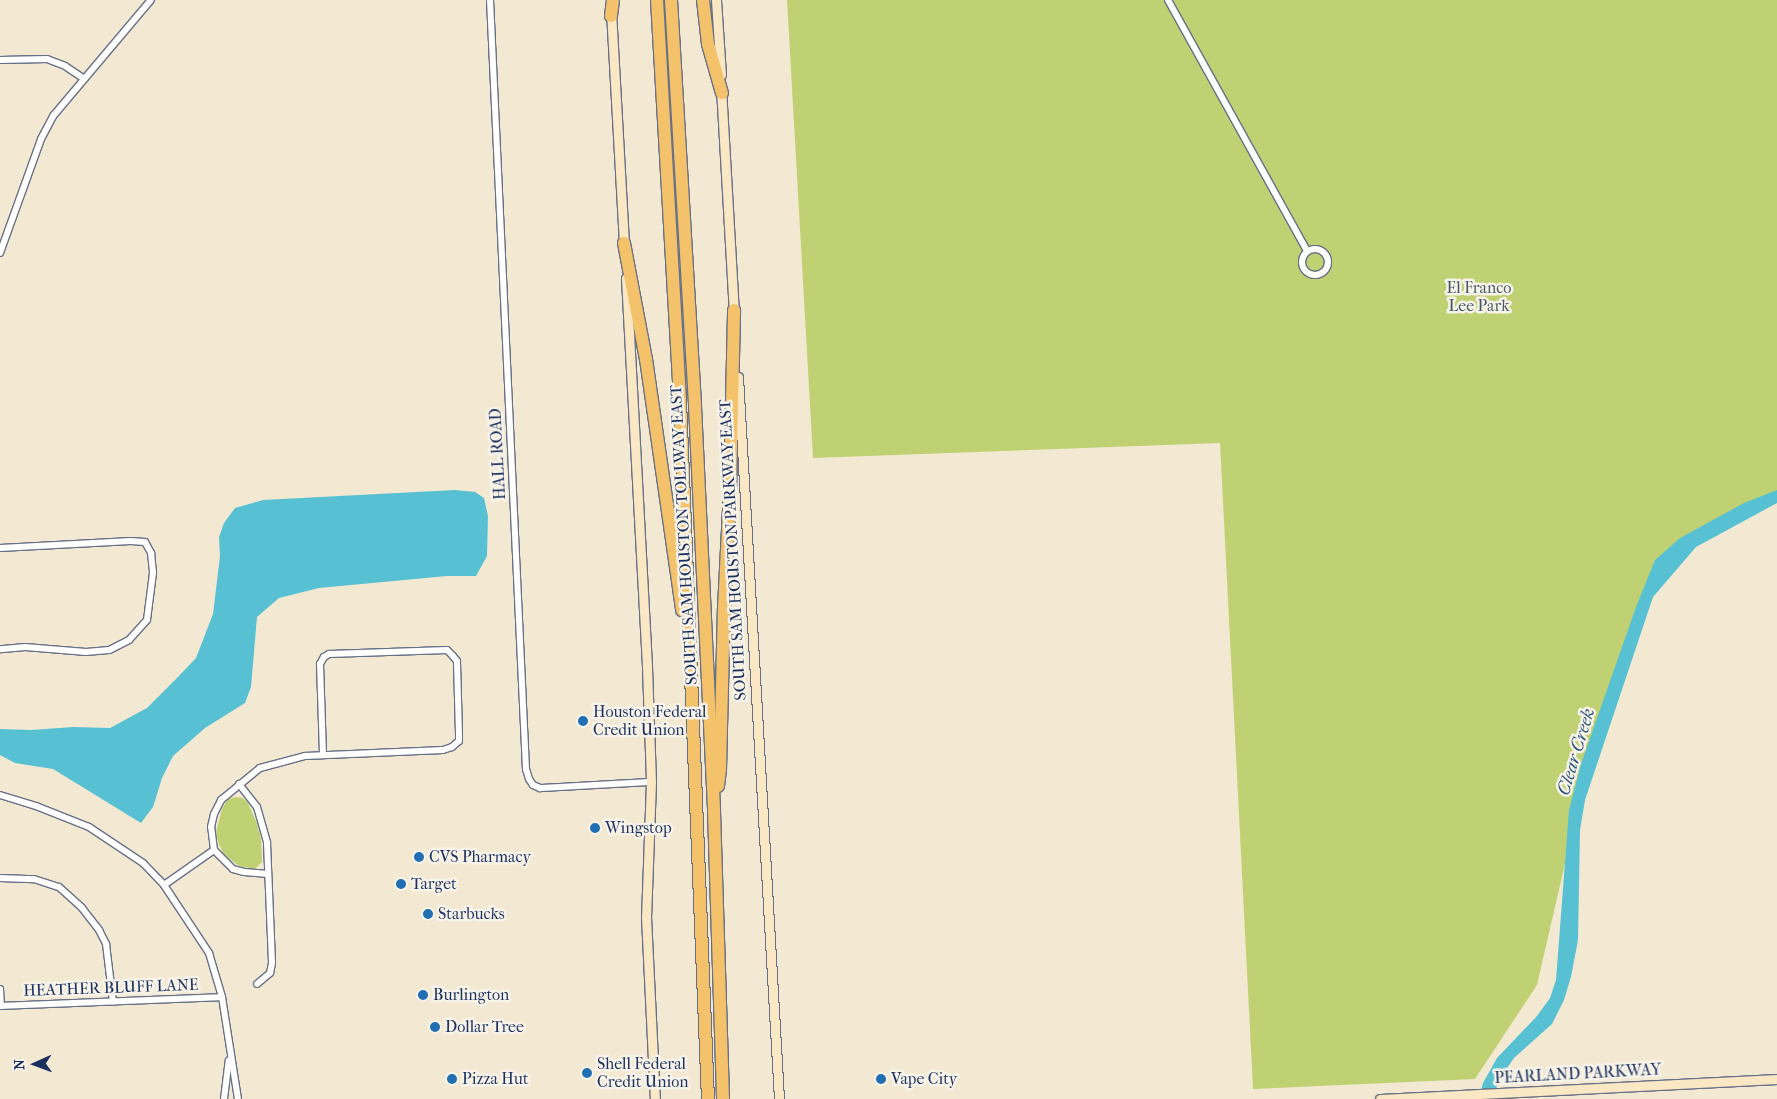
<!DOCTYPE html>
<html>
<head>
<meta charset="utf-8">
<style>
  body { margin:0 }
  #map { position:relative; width:1777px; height:1099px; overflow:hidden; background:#f3e9d3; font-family:"IM FELL French Canon",serif }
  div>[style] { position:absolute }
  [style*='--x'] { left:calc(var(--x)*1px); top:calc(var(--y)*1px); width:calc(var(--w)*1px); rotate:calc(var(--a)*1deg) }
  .green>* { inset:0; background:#c0d173 }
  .water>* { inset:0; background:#57c1d3 }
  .roads { filter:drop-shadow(1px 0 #677087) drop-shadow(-1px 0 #677087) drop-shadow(0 1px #677087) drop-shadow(0 -1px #677087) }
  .minor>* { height:6px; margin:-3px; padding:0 3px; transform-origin:3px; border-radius:3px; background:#fff }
  .minor>.ring { margin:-3px; padding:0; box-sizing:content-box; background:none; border:6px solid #fff; border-radius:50% }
  .secondary>* { height:9px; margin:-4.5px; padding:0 4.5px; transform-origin:4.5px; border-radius:4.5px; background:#fae7c3 }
  .motorway>* { height:12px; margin:-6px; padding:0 6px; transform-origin:6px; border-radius:6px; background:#f3c26a }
  .dots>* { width:14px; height:14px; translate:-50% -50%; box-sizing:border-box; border:2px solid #f7f3e8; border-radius:50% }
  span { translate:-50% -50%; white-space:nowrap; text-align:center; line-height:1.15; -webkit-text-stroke:5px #f7f3e8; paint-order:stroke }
  .park-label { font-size:16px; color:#445863 }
  .street-label { font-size:16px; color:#1b2f5e }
  .poi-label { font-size:16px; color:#1b2f5e }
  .left { translate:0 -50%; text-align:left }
  .water-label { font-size:18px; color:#2a547b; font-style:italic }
  .north { position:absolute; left:10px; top:1039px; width:50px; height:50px; -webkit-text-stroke:4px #f7f3e8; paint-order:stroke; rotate:268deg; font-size:14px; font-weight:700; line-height:20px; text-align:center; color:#1b2f5e }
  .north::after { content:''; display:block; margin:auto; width:18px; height:22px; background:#1b2f5e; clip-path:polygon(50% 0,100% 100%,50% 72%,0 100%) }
</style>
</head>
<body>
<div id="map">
  <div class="green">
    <div style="clip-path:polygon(787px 0,1777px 0,1777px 496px,1682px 547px,1644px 604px,1579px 803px,1537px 985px,1475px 1079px,1253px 1089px,1220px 443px,813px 458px)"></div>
    <div style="clip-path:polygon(235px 797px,243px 798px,248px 803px,256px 821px,261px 839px,262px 862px,255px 869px,239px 866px,231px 860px,223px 853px,218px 842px,216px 832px,222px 809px,227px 800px)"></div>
  </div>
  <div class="water">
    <div style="clip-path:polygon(455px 490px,475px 492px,484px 498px,488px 516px,487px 556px,476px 576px,447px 576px,319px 588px,279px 598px,257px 617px,251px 687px,245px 703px,205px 728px,173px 756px,162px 778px,153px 807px,141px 823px,53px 769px,15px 763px,0 755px,0 729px,31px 730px,73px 727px,110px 728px,147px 708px,175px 680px,196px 658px,213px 614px,220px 556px,219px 537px,224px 523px,235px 508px,263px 500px)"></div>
    <div style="clip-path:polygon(1777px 490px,1777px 503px,1696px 547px,1653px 597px,1585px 800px,1580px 830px,1578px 940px,1571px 977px,1564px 1000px,1552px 1024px,1514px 1058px,1498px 1081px,1494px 1099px,1479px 1099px,1483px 1083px,1497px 1058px,1537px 1016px,1550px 998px,1556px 980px,1569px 810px,1581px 764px,1636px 607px,1655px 560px,1680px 538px,1744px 503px)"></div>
  </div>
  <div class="roads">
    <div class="minor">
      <div style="--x:490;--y:0;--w:770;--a:87.32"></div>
      <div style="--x:526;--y:769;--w:10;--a:73"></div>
      <div style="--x:529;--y:779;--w:7;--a:56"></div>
      <div style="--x:533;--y:785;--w:8;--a:23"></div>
      <div style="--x:540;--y:788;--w:111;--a:-3.1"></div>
      <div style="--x:1168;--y:0;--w:287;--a:61"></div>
      <div style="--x:0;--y:60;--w:47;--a:-1.2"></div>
      <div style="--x:47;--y:59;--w:19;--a:21"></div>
      <div style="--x:65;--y:66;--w:23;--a:34"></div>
      <div class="ring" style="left:1302px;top:249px;width:20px;height:20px"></div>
      <div style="--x:0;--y:253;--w:121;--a:-70.2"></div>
      <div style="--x:41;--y:139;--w:27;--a:-62"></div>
      <div style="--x:54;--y:115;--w:150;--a:-49.9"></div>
      <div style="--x:0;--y:548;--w:131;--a:-3.1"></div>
      <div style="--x:131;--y:541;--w:14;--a:4"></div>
      <div style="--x:145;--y:542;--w:13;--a:61"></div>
      <div style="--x:151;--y:553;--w:20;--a:84"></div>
      <div style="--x:153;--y:573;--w:47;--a:97.3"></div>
      <div style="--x:147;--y:620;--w:27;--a:132"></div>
      <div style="--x:129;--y:640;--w:22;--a:153"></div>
      <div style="--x:109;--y:650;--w:23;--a:175"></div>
      <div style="--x:86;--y:652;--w:61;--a:-175.3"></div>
      <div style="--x:25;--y:647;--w:25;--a:175"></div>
      <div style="--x:239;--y:784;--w:29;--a:52"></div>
      <div style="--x:257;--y:807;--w:37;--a:74"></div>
      <div style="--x:267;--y:843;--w:120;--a:87.6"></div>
      <div style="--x:272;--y:963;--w:10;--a:101"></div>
      <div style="--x:270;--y:973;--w:17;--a:140"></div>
      <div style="--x:0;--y:795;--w:38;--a:17"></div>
      <div style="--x:36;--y:806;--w:57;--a:21.6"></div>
      <div style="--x:89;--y:827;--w:65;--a:33.7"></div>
      <div style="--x:143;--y:863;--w:30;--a:46"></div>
      <div style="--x:164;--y:885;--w:82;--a:56.5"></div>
      <div style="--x:209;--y:953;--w:46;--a:73.5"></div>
      <div style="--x:222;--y:997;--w:103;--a:81.1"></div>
      <div style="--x:268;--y:874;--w:24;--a:-175"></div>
      <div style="--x:244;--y:872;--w:11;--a:-165"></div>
      <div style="--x:233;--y:869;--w:27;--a:-135"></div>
      <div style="--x:214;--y:850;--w:23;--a:-97"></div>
      <div style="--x:211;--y:827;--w:13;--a:-77"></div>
      <div style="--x:214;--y:814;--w:16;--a:-63"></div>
      <div style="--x:221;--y:800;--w:50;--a:-39.4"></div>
      <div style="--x:260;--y:768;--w:47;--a:-14.9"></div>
      <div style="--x:305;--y:756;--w:138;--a:-2.5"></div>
      <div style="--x:443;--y:750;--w:9;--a:-18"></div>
      <div style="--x:452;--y:747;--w:9;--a:-41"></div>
      <div style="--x:459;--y:741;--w:7;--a:-90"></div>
      <div style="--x:459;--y:734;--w:73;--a:-91.6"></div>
      <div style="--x:457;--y:661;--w:6;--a:-129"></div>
      <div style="--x:453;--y:656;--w:8;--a:-135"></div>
      <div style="--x:447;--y:650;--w:118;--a:178.1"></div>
      <div style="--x:329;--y:654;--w:6;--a:149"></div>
      <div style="--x:324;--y:657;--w:8;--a:120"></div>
      <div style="--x:320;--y:664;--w:91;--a:88.1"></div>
      <div style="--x:0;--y:878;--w:34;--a:2"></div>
      <div style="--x:34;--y:879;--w:26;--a:18"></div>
      <div style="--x:59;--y:887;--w:31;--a:42"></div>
      <div style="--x:82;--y:908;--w:28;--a:52"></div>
      <div style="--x:99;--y:930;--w:16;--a:63"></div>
      <div style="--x:106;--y:944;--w:58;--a:83.1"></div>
      <div style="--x:164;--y:885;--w:61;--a:-35"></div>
      <div style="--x:0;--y:989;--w:17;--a:87"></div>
      <div style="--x:0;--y:1006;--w:222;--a:-2.3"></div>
      <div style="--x:224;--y:1099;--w:39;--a:-83"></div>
    </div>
    <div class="secondary">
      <div style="--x:716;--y:0;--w:75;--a:86.2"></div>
      <div style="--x:611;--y:11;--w:236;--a:86.8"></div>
      <div style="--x:721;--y:88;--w:226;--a:86.7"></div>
      <div style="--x:626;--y:278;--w:390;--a:86.9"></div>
      <div style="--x:647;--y:667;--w:115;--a:88"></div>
      <div style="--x:651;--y:782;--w:135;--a:92.1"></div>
      <div style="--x:646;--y:917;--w:182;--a:87.2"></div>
      <div style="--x:738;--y:377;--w:723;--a:86.75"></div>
      <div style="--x:1380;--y:1099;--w:398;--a:-2.9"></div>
    </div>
    <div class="motorway">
      <div style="--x:657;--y:0;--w:401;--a:86.7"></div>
      <div style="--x:680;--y:400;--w:700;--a:87.71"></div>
      <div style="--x:671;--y:0;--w:407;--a:86.6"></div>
      <div style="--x:695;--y:406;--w:405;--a:87.3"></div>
      <div style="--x:714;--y:811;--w:288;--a:88.2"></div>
      <div style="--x:703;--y:0;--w:44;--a:83.5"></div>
      <div style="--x:708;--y:44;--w:51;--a:74.1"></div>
      <div style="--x:611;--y:16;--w:16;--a:-83"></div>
      <div style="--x:624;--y:243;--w:118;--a:79.3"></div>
      <div style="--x:646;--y:359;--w:254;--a:81.8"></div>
      <div style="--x:718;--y:786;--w:17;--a:-83"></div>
      <div style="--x:720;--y:769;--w:161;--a:-88.6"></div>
      <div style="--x:724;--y:608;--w:118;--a:-87.1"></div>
      <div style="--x:730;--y:490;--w:180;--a:-88.7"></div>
    </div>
  </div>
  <div class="dots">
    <div style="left:583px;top:721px;background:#1f6fb2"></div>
    <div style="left:595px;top:828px;background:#1f6fb2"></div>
    <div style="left:419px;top:857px;background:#1f6fb2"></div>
    <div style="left:401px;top:884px;background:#1f6fb2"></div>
    <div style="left:428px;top:914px;background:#1f6fb2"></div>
    <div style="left:423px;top:995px;background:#1f6fb2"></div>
    <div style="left:435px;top:1027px;background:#1f6fb2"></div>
    <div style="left:587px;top:1073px;background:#1f6fb2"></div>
    <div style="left:452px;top:1079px;background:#1f6fb2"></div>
    <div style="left:881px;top:1079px;background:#1f6fb2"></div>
  </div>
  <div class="park-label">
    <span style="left:1479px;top:297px">El Franco<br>Lee Park</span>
  </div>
  <div class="street-label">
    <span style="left:498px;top:454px;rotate:-93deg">HALL ROAD</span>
    <span style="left:684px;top:535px;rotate:-93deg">SOUTH SAM HOUSTON TOLLWAY EAST</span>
    <span style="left:733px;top:550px;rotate:-93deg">SOUTH SAM HOUSTON PARKWAY EAST</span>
    <span style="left:111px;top:988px;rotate:-2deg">HEATHER BLUFF LANE</span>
    <span style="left:1578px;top:1074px;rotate:-3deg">PEARLAND PARKWAY</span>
  </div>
  <div class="poi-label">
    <span class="left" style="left:593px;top:721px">Houston Federal<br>Credit Union</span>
    <span class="left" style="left:605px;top:828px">Wingstop</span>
    <span class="left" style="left:429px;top:857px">CVS Pharmacy</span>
    <span class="left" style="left:411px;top:884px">Target</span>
    <span class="left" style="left:438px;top:914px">Starbucks</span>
    <span class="left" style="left:433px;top:995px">Burlington</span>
    <span class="left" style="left:445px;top:1027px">Dollar Tree</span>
    <span class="left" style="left:597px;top:1073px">Shell Federal<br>Credit Union</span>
    <span class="left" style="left:462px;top:1079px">Pizza Hut</span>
    <span class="left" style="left:891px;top:1079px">Vape City</span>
  </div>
  <div class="water-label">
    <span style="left:1577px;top:752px;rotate:-73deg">Clear Creek</span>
  </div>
  <div class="north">N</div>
</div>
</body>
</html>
